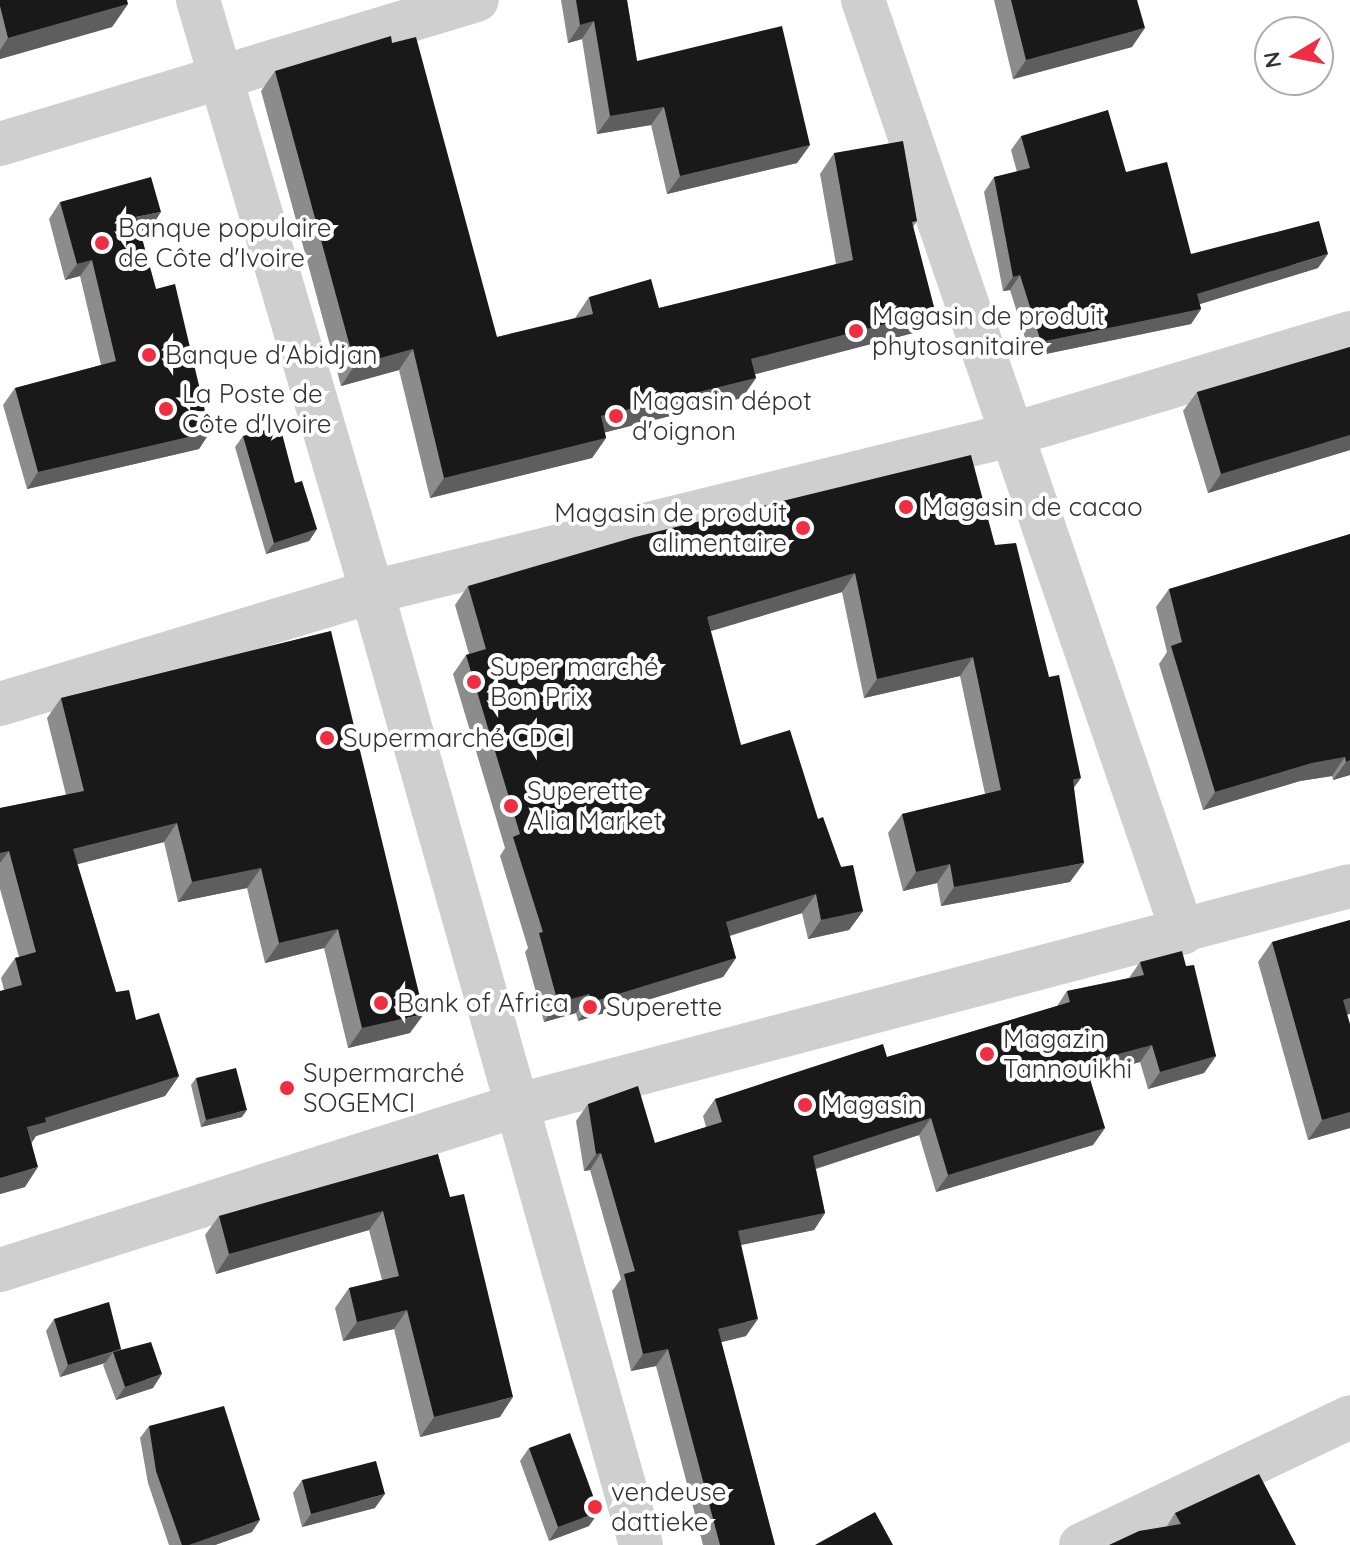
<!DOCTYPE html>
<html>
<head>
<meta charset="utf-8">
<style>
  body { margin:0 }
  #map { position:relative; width:1350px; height:1545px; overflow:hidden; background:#fff; font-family:Quicksand,sans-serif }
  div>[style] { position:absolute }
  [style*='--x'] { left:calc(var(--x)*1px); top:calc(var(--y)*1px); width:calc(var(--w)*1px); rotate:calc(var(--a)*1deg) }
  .minor>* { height:44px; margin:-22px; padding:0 22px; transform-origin:22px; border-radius:22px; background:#cfcfcf }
  .wall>* { inset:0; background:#8c8c8c }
  .shaded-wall>* { inset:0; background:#5e5e5e }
  .building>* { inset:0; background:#191919 }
  .dots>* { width:22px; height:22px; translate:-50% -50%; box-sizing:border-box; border:4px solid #fff; border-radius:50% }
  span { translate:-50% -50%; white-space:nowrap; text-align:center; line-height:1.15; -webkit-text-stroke:8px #fff; paint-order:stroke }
  .poi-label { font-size:26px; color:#323232 }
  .left { translate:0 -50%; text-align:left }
  .right { translate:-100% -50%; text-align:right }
  .north { position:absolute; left:1254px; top:16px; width:80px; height:80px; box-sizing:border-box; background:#fff; border:2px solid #adadad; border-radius:50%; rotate:260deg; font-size:22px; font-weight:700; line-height:32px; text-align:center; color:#323232 }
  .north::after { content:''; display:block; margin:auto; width:28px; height:36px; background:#f02d41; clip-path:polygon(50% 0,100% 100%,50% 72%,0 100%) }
</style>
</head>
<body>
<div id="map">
  <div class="minor">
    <div style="--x:198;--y:0;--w:617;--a:73.62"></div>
    <div style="--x:372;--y:592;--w:990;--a:74.24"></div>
    <div style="--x:863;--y:0;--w:986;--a:71.07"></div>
    <div style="--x:0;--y:144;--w:498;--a:-16.8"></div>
    <div style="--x:0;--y:704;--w:388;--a:-16.8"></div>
    <div style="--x:372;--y:592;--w:657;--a:-13.82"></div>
    <div style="--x:1010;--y:435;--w:355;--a:-16.7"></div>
    <div style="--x:0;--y:1270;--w:540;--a:-17.66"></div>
    <div style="--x:515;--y:1106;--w:863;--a:-14.76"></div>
    <div style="--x:1081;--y:1545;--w:298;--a:-25.4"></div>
  </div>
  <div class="wall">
    <div style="clip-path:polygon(0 0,128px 4px,112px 27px,0 59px)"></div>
    <div style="clip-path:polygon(561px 0,627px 0,637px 61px,810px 145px,797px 163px,667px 194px,651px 125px,597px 134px,582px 39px,568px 43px)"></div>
    <div style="clip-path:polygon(994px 0,1137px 0,1132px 47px,1013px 79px)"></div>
    <div style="clip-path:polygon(275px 71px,497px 337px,575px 318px,589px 297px,659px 308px,836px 264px,820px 174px,834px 153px,917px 221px,913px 227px,935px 311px,921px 331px,755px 374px,756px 378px,742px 398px,605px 432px,606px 438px,592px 458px,430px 498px,399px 370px,341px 386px,261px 91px)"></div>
    <div style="clip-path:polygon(1021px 136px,1126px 172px,1191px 254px,1318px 268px,1200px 304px,1201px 309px,1191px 324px,1031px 357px,1010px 290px,1003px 291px,984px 192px,994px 177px,1017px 172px,1011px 150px)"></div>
    <div style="clip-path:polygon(60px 202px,150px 229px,140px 231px,156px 289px,210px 432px,199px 449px,27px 489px,3px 405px,15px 388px,101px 365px,80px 276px,65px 280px,49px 219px)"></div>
    <div style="clip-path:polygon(1350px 347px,1350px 450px,1208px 493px,1183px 411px,1197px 392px)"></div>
    <div style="clip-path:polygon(243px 436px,295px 483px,317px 529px,309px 541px,266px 554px,235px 447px)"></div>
    <div style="clip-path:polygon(1350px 534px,1350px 775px,1333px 780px,1332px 776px,1300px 781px,1203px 810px,1159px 664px,1167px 652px,1156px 607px,1169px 589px)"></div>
    <div style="clip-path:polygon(995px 545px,1074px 788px,1070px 882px,941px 906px,937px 883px,903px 891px,888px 833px,902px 814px,985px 794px,960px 676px,864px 698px,842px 592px,711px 631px,741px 745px,818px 819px,863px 911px,849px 930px,808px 939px,802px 913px,730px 936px,736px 958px,723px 977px,578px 1021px,576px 1013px,544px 1022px,525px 952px,528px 948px,500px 856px,505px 848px,453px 674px,466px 655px,469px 654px,455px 605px,468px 586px)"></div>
    <div style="clip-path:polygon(331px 631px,410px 1033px,348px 1048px,324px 948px,265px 963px,247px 888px,178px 902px,164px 842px,77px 864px,116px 992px,136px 1020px,179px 1076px,165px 1096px,36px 1136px,32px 1142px,25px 1187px,0 1194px,0 991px,4px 990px,1px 978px,15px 958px,19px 957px,0 889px,0 808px,66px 795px,47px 718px,61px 698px)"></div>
    <div style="clip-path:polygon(1350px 920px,1350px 1014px,1347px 1014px,1350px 1128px,1308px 1140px,1258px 962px,1272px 942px)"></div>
    <div style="clip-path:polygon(1140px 962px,1186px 966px,1216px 1056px,1204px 1073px,1148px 1089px,1140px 1062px,1089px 1076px,1105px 1128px,1093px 1145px,936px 1192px,919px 1135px,816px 1169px,825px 1213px,814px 1230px,741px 1245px,746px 1336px,721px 1342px,775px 1545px,703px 1545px,656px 1366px,631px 1371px,612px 1291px,621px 1279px,590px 1170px,584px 1171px,576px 1121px,588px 1104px,655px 1143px,706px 1127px,703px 1116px,715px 1099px,887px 1057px,1057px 1006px,1067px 991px,1129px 978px)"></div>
    <div style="clip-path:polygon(196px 1078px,242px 1117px,201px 1127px,191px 1085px)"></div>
    <div style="clip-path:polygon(438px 1154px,500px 1417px,420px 1437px,394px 1329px,343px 1341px,335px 1308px,349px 1288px,382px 1280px,369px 1230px,216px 1274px,205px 1235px,219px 1216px)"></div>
    <div style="clip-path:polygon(54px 1319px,121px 1349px,153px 1388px,116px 1400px,103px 1365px,105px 1363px,60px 1377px,46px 1331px)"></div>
    <div style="clip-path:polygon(149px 1426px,252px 1532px,215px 1545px,169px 1545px,148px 1483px,140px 1438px)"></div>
    <div style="clip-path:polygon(529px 1448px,589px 1526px,549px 1541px,520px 1461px)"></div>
    <div style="clip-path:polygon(302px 1480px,375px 1508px,302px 1527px,293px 1493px)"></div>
    <div style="clip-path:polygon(1175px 1513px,1296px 1545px,1167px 1526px)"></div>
  </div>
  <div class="shaded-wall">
    <div style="clip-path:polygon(128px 4px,112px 27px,0 59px,0 50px,8px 38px)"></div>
    <div style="clip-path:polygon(594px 21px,582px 39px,568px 43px,580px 25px)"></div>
    <div style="clip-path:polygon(1145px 28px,1132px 47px,1013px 79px,1026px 60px)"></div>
    <div style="clip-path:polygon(664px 107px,651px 125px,597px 134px,610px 116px)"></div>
    <div style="clip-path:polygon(810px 145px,797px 163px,667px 194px,680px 176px)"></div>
    <div style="clip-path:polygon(161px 212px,150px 229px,124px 234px,136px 217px)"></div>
    <div style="clip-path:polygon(1328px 254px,1318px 268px,1187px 308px,1197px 294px)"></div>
    <div style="clip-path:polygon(92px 260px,80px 276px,65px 280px,77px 264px)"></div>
    <div style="clip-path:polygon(1020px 275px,1010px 290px,1003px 291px,1013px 277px)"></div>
    <div style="clip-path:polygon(1201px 309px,1191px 324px,1031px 357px,1041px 342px)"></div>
    <div style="clip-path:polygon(935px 311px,921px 331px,737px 379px,751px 359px)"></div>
    <div style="clip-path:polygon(413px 349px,399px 370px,341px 386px,355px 365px)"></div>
    <div style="clip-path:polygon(756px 378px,742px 398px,587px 437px,601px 416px)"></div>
    <div style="clip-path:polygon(210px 432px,199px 449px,27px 489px,38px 472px)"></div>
    <div style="clip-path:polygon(1350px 435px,1350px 450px,1208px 493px,1221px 474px)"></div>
    <div style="clip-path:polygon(606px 438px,592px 458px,430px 498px,444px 478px)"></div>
    <div style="clip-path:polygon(317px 529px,309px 541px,266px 554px,274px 543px)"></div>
    <div style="clip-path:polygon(855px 573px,842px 592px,694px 636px,707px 617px)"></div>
    <div style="clip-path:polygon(973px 657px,960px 676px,864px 698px,877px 679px)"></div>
    <div style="clip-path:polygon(1345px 757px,1332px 776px,1300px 781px,1203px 810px,1215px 792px,1312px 763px)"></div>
    <div style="clip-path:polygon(1350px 760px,1350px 775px,1333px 780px,1346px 762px)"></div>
    <div style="clip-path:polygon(1081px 778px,1067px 797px,1073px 780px)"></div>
    <div style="clip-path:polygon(177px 823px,164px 842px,59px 869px,73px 849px)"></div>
    <div style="clip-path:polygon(9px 851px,0 863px,0 853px)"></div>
    <div style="clip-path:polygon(1084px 863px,1070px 882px,941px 906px,954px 887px)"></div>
    <div style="clip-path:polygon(950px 864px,937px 883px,903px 891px,916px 872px)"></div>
    <div style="clip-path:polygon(261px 868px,247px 888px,178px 902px,192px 882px)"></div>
    <div style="clip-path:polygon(816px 894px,802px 913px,712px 941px,726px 922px)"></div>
    <div style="clip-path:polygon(863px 911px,849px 930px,808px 939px,821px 920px)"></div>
    <div style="clip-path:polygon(338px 929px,324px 948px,265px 963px,279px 943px)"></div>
    <div style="clip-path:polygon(736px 958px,723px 977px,578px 1021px,592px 1002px)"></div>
    <div style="clip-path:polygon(589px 994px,576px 1013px,544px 1022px,558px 1003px)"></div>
    <div style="clip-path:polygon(1350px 998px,1350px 1014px,1329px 1019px,1343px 1000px)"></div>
    <div style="clip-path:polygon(424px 1014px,410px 1033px,348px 1048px,362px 1028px)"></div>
    <div style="clip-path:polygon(1152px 1045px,1140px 1062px,1074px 1080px,1085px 1063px)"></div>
    <div style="clip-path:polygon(1216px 1056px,1204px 1073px,1148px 1089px,1160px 1072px)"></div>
    <div style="clip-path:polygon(179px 1076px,165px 1096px,36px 1136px,32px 1142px,27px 1127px,45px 1118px)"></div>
    <div style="clip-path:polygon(247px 1110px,242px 1117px,201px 1127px,206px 1120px)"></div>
    <div style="clip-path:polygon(1350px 1112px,1350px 1128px,1308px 1140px,1322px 1120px)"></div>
    <div style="clip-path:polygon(931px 1118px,919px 1135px,802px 1173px,813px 1156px)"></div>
    <div style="clip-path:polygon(1105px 1128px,1093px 1145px,936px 1192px,948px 1175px)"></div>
    <div style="clip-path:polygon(601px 1153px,590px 1170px,584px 1171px,596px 1154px)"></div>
    <div style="clip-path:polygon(38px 1167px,25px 1187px,0 1194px,0 1178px)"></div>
    <div style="clip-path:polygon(383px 1211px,369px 1230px,216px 1274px,229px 1254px)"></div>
    <div style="clip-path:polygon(825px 1213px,814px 1230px,726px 1248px,738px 1231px)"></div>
    <div style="clip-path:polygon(407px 1310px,394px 1329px,343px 1341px,357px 1322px)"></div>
    <div style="clip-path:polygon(758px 1319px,746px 1336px,706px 1346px,718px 1329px)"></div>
    <div style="clip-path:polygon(668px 1349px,656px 1366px,631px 1371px,643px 1354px)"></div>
    <div style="clip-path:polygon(113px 1352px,105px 1363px,60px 1377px,68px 1365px)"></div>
    <div style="clip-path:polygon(162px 1374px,153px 1388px,116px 1400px,125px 1387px)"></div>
    <div style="clip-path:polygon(513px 1397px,500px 1417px,420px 1437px,434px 1417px)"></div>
    <div style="clip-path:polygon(385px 1494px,375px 1508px,302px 1527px,311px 1514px)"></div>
    <div style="clip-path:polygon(599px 1512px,589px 1526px,549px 1541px,558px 1527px)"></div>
    <div style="clip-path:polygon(260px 1520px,252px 1532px,215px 1545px,189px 1545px)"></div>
  </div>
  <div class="building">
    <div style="clip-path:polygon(0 0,127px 0,128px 4px,8px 38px,0 6px)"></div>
    <div style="clip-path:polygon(576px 0,627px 0,637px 61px,782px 26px,810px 145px,680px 176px,664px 107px,610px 116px,594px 21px,580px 25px)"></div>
    <div style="clip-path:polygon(1011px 0,1137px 0,1145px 28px,1026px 60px)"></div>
    <div style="clip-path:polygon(391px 36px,392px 43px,416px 37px,497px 337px,593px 314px,589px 297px,651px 279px,659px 308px,853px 260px,834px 153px,903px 141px,917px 221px,912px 222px,935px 311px,751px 359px,756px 378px,601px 416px,606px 438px,444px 478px,413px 349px,355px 365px,275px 71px)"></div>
    <div style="clip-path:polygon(1108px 110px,1126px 172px,1167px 162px,1191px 254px,1319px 221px,1328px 254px,1197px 294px,1201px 309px,1041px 342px,1020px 275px,1013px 277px,994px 177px,1030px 168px,1021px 136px)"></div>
    <div style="clip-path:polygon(151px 177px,161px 212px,136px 217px,156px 289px,175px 284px,210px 432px,38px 472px,15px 388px,116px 361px,92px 260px,77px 264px,60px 202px)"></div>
    <div style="clip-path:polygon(1350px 347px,1350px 435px,1221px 474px,1197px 392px)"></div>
    <div style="clip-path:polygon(280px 426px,295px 483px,302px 481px,317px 529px,274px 543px,243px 436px)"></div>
    <div style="clip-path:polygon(971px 455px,995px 545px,1016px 543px,1049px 677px,1059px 675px,1081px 778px,1073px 780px,1084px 863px,954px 887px,950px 864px,916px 872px,902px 814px,1001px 790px,973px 657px,877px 679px,855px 573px,707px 617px,741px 745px,790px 730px,818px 819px,823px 817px,841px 867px,853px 865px,863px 911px,821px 920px,816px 894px,726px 922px,736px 958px,592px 1002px,589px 994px,558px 1003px,539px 933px,543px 932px,513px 837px,520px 834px,466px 655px,486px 649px,468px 586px,635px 537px)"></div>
    <div style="clip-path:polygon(1350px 534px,1350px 760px,1346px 762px,1345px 757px,1312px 763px,1215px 792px,1171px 646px,1182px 642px,1169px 589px)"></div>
    <div style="clip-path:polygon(331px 631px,424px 1014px,362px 1028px,338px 929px,279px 943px,261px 868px,192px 882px,177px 823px,73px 849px,116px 992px,129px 990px,136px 1020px,159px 1013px,179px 1076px,45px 1118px,46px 1122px,27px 1127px,38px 1167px,0 1178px,0 991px,22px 985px,15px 958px,36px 952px,9px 851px,0 853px,0 808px,84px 791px,61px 698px)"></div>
    <div style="clip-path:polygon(1350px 920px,1350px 998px,1343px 1000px,1350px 1024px,1350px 1112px,1322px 1120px,1272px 942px)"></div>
    <div style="clip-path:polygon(1182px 951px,1186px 966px,1194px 965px,1216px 1056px,1160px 1072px,1152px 1045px,1085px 1063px,1105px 1128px,948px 1175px,931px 1118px,813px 1156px,825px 1213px,738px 1231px,758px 1319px,718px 1329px,775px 1545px,720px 1545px,668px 1349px,643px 1354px,624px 1274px,635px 1271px,601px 1153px,596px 1154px,588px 1104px,638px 1086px,655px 1143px,722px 1122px,715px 1099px,883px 1044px,887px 1057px,1070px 1002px,1067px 991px,1144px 975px,1140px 962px)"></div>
    <div style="clip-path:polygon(236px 1068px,247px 1110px,206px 1120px,196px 1078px)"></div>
    <div style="clip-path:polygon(438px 1154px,450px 1197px,464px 1194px,513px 1397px,434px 1417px,407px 1310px,357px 1322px,349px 1288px,399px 1276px,383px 1211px,229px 1254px,219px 1216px)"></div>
    <div style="clip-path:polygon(109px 1302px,121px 1349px,68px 1365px,54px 1319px)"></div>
    <div style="clip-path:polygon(151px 1342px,162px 1374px,125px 1387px,113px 1352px)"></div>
    <div style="clip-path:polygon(224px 1406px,260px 1520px,189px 1545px,182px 1545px,156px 1471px,149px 1426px)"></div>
    <div style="clip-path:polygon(570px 1433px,599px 1512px,558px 1527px,529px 1448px)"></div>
    <div style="clip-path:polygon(376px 1461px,385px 1494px,311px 1514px,302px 1480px)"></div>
    <div style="clip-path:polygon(1259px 1474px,1296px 1545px,1109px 1545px,1139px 1531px,1181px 1524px,1175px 1513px)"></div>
    <div style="clip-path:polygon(875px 1512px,893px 1545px,815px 1545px)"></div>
  </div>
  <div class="dots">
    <div style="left:102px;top:243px;background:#f02d41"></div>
    <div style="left:856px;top:331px;background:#f02d41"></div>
    <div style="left:149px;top:355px;background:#f02d41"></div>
    <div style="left:166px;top:409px;background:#f02d41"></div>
    <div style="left:616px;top:416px;background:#f02d41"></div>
    <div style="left:906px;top:507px;background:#f02d41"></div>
    <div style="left:803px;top:528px;background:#f02d41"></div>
    <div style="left:474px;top:682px;background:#f02d41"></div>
    <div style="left:327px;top:738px;background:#f02d41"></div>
    <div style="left:511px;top:806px;background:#f02d41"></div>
    <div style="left:381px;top:1003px;background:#f02d41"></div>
    <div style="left:590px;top:1007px;background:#f02d41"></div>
    <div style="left:987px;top:1054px;background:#f02d41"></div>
    <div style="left:287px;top:1088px;background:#f02d41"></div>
    <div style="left:805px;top:1105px;background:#f02d41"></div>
    <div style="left:595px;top:1507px;background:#f02d41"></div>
  </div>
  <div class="poi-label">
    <span class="left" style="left:118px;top:243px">Banque populaire<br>de Côte d'Ivoire</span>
    <span class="left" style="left:872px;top:331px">Magasin de produit<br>phytosanitaire</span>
    <span class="left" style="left:165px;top:355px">Banque d'Abidjan</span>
    <span class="left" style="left:182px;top:409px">La Poste de<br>Côte d'Ivoire</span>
    <span class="left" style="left:632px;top:416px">Magasin dépot<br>d'oignon</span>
    <span class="left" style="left:922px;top:507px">Magasin de cacao</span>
    <span class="right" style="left:787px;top:528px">Magasin de produit<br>alimentaire</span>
    <span class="left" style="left:490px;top:682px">Super marché<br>Bon Prix</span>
    <span class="left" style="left:343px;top:738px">Supermarché CDCI</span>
    <span class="left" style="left:527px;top:806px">Superette<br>Alia Market</span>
    <span class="left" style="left:397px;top:1003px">Bank of Africa</span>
    <span class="left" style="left:606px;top:1007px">Superette</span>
    <span class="left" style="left:1003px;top:1054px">Magazin<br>Tannouikhi</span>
    <span class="left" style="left:303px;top:1088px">Supermarché<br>SOGEMCI</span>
    <span class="left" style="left:821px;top:1105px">Magasin</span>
    <span class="left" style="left:611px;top:1507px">vendeuse<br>dattieke</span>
  </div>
  <div class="north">N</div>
</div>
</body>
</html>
